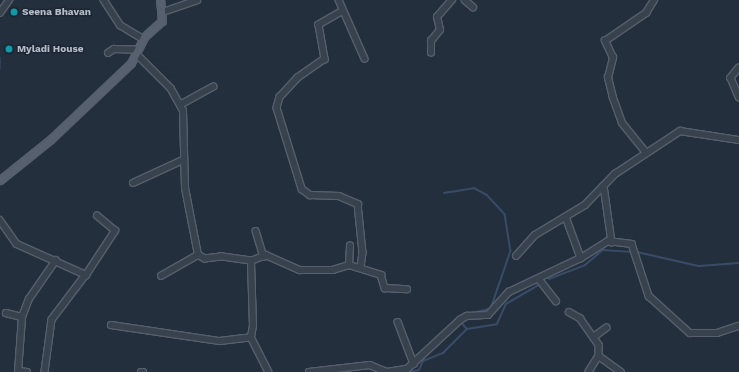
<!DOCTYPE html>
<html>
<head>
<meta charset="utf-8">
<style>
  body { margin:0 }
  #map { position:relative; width:739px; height:372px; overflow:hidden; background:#242f3e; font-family:"Work Sans",sans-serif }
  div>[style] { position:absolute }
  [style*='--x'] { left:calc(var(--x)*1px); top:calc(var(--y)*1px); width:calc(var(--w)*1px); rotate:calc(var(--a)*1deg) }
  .stream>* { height:1.5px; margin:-0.75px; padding:0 0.75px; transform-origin:0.75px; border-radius:0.75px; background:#394c67 }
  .roads { filter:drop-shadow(1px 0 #565f6c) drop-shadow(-1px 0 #565f6c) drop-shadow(0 1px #565f6c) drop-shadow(0 -1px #565f6c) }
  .minor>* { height:5.5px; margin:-2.75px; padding:0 2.75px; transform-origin:2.75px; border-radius:2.75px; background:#38414e }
  .major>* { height:7px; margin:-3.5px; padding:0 3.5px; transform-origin:3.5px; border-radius:3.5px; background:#56606e }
  .dots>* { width:11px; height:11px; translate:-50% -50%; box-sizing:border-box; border:2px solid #1d2633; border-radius:50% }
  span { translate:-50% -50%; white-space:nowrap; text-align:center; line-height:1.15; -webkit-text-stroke:3px #1d2633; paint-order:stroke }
  .poi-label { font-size:10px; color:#b4bcc9; font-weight:700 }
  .left { translate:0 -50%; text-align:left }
</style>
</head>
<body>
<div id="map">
  <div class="stream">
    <div style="--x:0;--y:58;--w:11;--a:90"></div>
    <div style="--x:444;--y:193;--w:30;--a:-9"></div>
    <div style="--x:474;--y:188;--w:15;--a:28"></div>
    <div style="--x:487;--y:195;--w:26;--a:47"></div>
    <div style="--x:505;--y:214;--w:37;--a:81"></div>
    <div style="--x:511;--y:251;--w:61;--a:109"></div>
    <div style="--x:491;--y:309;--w:16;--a:166"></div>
    <div style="--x:637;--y:252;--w:64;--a:12.7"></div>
    <div style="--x:699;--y:266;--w:40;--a:-4.3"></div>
    <div style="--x:549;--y:279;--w:39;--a:-21"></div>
    <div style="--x:585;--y:265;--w:23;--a:-40"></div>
    <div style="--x:603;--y:250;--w:30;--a:4"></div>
    <div style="--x:463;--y:324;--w:6;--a:51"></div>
    <div style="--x:409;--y:372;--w:10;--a:-11"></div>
    <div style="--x:419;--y:370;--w:10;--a:-66"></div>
    <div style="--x:423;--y:361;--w:22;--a:-22"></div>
    <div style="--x:443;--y:353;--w:34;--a:-45"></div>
    <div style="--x:467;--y:329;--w:30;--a:-9"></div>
    <div style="--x:497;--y:324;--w:22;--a:-66"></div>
    <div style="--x:506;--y:304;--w:39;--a:-30"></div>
  </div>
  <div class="roads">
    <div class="minor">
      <div style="--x:104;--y:0;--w:30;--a:57"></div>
      <div style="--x:120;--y:25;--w:27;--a:31"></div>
      <div style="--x:339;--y:0;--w:64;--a:66.2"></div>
      <div style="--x:465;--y:0;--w:11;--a:41"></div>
      <div style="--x:343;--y:11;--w:28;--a:150"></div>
      <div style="--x:319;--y:25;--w:35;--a:80"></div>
      <div style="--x:325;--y:59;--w:33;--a:145"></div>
      <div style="--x:298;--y:78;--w:26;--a:133"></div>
      <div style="--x:280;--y:97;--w:11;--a:105"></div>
      <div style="--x:277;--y:108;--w:85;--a:72.8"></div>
      <div style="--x:302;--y:189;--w:10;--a:37"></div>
      <div style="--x:310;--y:195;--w:29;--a:2"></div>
      <div style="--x:339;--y:196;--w:21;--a:23"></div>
      <div style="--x:358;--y:204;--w:49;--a:84.2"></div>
      <div style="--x:363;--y:253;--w:15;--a:98"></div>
      <div style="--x:163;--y:12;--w:36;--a:-19"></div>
      <div style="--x:0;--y:13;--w:16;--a:-55"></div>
      <div style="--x:108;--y:53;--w:7;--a:-34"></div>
      <div style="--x:114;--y:49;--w:24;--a:2"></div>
      <div style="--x:431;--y:53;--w:12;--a:-90"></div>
      <div style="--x:431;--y:41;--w:14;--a:-51"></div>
      <div style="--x:440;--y:30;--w:13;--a:-103"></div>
      <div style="--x:437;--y:17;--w:23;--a:-49"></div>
      <div style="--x:739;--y:68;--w:13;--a:129"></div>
      <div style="--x:731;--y:78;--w:21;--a:67"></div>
      <div style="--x:180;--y:105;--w:38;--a:-29"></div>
      <div style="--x:646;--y:153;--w:38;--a:-129"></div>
      <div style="--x:622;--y:123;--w:27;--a:-110"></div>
      <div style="--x:613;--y:98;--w:21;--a:-104"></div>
      <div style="--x:608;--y:78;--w:21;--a:-76"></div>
      <div style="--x:613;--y:58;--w:19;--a:-115"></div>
      <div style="--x:605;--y:41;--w:50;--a:-34.3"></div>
      <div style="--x:646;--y:13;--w:15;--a:-58"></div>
      <div style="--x:133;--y:183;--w:55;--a:-24.7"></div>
      <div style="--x:604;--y:186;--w:57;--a:81.9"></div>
      <div style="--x:566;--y:217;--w:44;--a:69.9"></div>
      <div style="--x:0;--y:220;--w:29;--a:55"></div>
      <div style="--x:17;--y:244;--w:76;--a:24.2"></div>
      <div style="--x:86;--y:275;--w:56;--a:127.1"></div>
      <div style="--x:52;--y:320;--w:52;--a:97.7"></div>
      <div style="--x:256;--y:231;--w:27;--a:73"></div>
      <div style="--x:516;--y:256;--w:28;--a:-48"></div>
      <div style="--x:535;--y:235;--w:58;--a:-31"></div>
      <div style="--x:585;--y:205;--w:43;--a:-45.9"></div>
      <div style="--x:615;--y:174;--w:78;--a:-33.5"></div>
      <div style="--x:680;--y:131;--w:60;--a:8.7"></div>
      <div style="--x:251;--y:261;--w:16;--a:-22"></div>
      <div style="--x:266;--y:255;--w:37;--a:24"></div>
      <div style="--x:300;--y:270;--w:33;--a:0"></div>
      <div style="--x:333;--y:270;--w:17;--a:-17"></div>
      <div style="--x:349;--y:265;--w:34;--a:17"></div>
      <div style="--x:381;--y:275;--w:14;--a:73"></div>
      <div style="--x:385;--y:288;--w:22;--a:3"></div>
      <div style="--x:349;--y:265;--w:19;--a:-87"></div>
      <div style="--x:86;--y:275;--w:53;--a:-56.6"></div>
      <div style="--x:115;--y:231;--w:23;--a:-140"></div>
      <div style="--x:161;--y:276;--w:43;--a:-29.6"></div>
      <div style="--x:539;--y:279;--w:28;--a:52"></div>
      <div style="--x:569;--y:312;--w:13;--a:29"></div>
      <div style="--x:580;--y:318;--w:33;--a:55"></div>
      <div style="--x:599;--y:345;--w:11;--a:90"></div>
      <div style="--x:599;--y:356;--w:19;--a:122"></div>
      <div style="--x:6;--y:313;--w:16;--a:14"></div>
      <div style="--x:398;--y:322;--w:45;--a:69.1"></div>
      <div style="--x:111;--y:325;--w:110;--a:8.4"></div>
      <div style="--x:220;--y:341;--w:31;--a:-7"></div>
      <div style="--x:251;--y:337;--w:11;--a:-80"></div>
      <div style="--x:253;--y:326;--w:65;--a:-91.8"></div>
      <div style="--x:251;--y:261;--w:30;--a:-172"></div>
      <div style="--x:221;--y:257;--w:16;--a:173"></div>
      <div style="--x:205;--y:259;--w:8;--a:-150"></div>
      <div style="--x:198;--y:255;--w:68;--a:-101"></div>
      <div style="--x:185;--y:188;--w:77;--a:-91.5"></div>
      <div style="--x:183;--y:111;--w:25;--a:-119"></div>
      <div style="--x:171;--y:89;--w:49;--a:-135"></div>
      <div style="--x:595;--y:336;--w:14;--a:-36"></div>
      <div style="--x:251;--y:337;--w:39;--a:63"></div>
      <div style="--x:599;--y:356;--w:27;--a:36"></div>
      <div style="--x:18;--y:371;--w:9;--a:6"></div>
      <div style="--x:18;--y:372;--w:55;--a:-85.8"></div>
      <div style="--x:22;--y:317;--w:19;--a:-69"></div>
      <div style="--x:29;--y:299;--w:47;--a:-55.3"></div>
      <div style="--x:141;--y:372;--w:2;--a:0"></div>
      <div style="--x:309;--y:372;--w:61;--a:-6.5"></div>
      <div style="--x:370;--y:365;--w:18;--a:22"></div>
      <div style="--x:387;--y:372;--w:20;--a:-9"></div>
      <div style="--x:407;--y:369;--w:72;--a:-42.8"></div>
      <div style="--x:460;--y:320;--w:8;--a:-30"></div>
      <div style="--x:467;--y:316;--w:21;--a:-3"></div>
      <div style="--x:488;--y:315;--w:31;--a:-48"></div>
      <div style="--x:509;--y:292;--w:80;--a:-25.3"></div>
      <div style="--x:581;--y:258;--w:32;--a:-32"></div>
      <div style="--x:608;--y:241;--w:24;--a:7"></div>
      <div style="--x:632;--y:244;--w:55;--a:71.9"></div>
      <div style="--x:649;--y:296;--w:55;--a:42.1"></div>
      <div style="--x:690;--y:333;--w:27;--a:0"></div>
      <div style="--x:717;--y:333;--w:23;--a:-18"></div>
    </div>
    <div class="major">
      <div style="--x:0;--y:180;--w:65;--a:-38.8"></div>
      <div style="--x:51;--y:139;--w:110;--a:-43.5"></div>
      <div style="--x:131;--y:63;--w:29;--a:-63"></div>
      <div style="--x:144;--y:37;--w:24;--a:-42"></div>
      <div style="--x:162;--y:21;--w:21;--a:-95"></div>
    </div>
  </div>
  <div class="dots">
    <div style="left:14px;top:12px;background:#0f9aa8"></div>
    <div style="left:9px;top:49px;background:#0f9aa8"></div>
  </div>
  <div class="poi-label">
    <span class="left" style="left:22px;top:12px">Seena Bhavan</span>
    <span class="left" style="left:17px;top:49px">Myladi House</span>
  </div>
</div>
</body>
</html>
